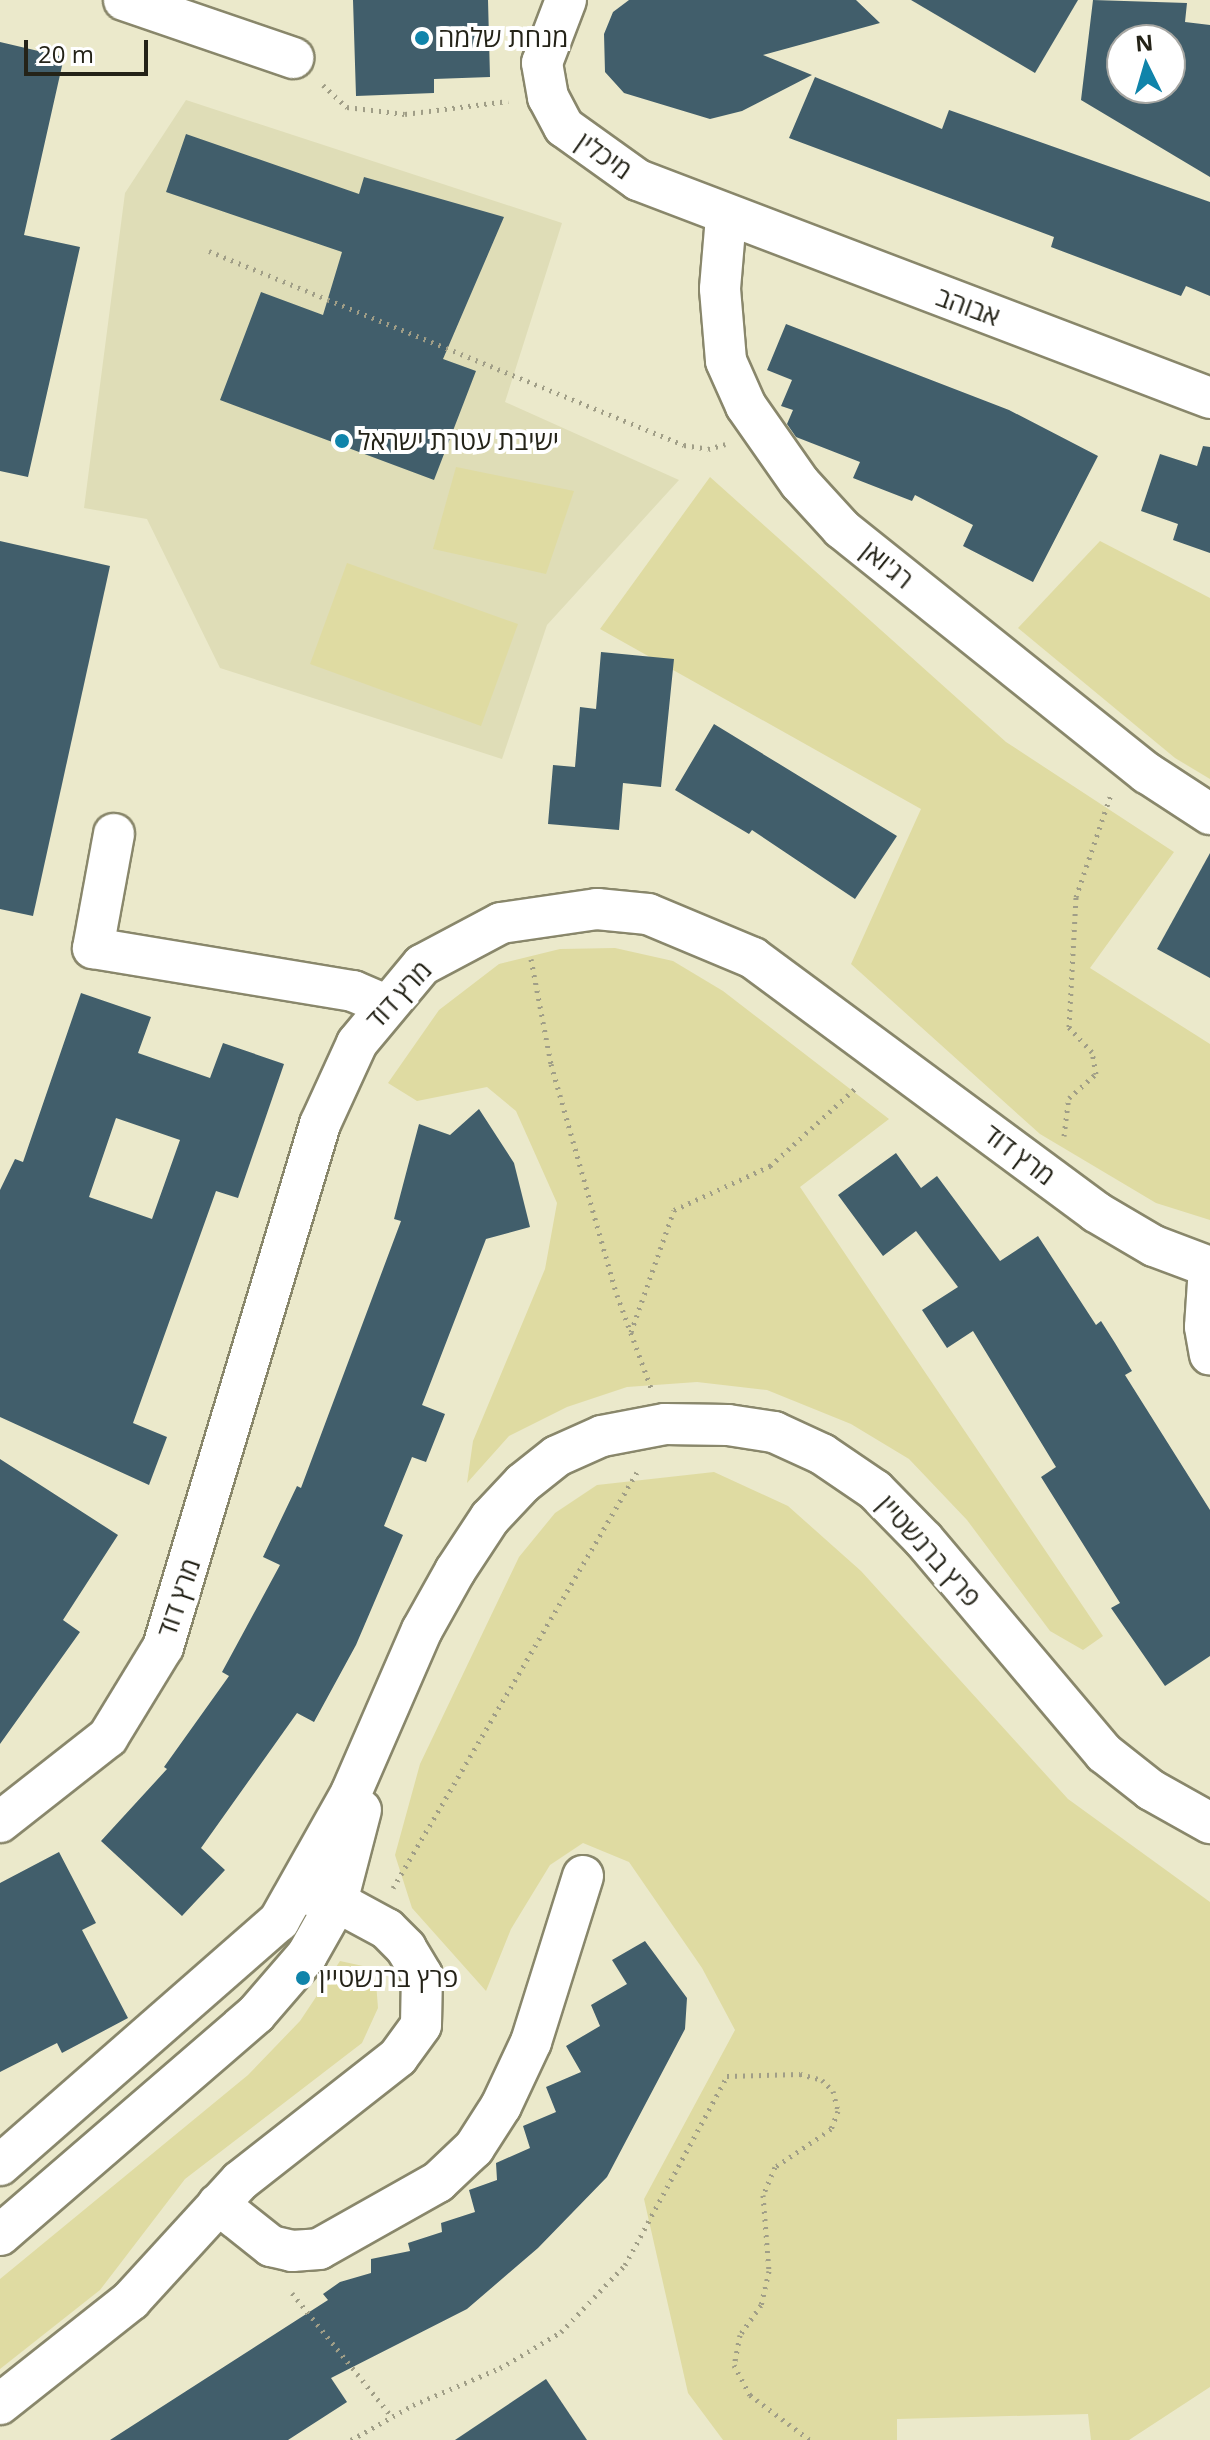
<!DOCTYPE html>
<html>
<head>
<meta charset="utf-8">
<style>
  body { margin:0 }
  #map { position:relative; width:1210px; height:2440px; overflow:hidden; background:#ebe9cb; font-family:"Open Sans",Heebo,sans-serif }
  div>[style] { position:absolute }
  [style*='--x'] { left:calc(var(--x)*1px); top:calc(var(--y)*1px); width:calc(var(--w)*1px); rotate:calc(var(--a)*1deg) }
  .built>* { inset:0; background:#dfddb7 }
  .green>* { inset:0; background:#dfdba2 }
  .building>* { inset:0; background:#415e6b }
  .path>* { height:5px; margin-top:-2.5px; transform-origin:0; background:repeating-linear-gradient(90deg,#a09e87 0 2px,transparent 0 8px) }
  .roads { filter:drop-shadow(2px 0 #89876b) drop-shadow(-2px 0 #89876b) drop-shadow(0 2px #89876b) drop-shadow(0 -2px #89876b) }
  .minor>* { height:40px; margin:-20px; padding:0 20px; transform-origin:20px; border-radius:20px; background:#fff }
  .dots>* { width:22px; height:22px; translate:-50% -50%; box-sizing:border-box; border:4px solid #fff; border-radius:50% }
  span { translate:-50% -50%; white-space:nowrap; text-align:center; line-height:1.15; -webkit-text-stroke:8px #fff; paint-order:stroke }
  .poi-label { font-size:26px; color:#242318 }
  .left { translate:0 -50%; text-align:left }
  .street-label { font-size:26px; color:#242318 }
  .north { position:absolute; left:1106px; top:24px; width:80px; height:80px; box-sizing:border-box; background:#fff; border:2px solid #a7a7a3; border-radius:50%; rotate:355deg; font-size:22px; font-weight:700; line-height:32px; text-align:center; color:#242318 }
  .north::after { content:''; display:block; margin:auto; width:28px; height:36px; background:#1084aa; clip-path:polygon(50% 0,100% 100%,50% 72%,0 100%) }
  .scale { position:absolute; left:24px; top:40px; width:124px; height:36px; box-sizing:border-box; border:4px solid #242318; border-top:0; padding-left:10px; font-size:24px; line-height:28px; white-space:nowrap; color:#242318; -webkit-text-stroke:6px #fff; paint-order:stroke }
</style>
</head>
<body>
<div id="map">
  <div class="built">
    <div style="clip-path:polygon(186px 100px,562px 223px,505px 402px,679px 480px,547px 625px,502px 759px,220px 668px,147px 519px,84px 508px,125px 193px)"></div>
  </div>
  <div class="green">
    <div style="clip-path:polygon(456px 467px,574px 491px,546px 574px,433px 549px)"></div>
    <div style="clip-path:polygon(710px 477px,1006px 742px,1174px 852px,1090px 968px,1210px 1044px,1210px 1220px,1156px 1203px,1040px 1134px,851px 964px,921px 809px,600px 629px)"></div>
    <div style="clip-path:polygon(1100px 541px,1210px 598px,1210px 779px,1175px 758px,1018px 628px)"></div>
    <div style="clip-path:polygon(347px 563px,518px 624px,481px 726px,310px 664px)"></div>
    <div style="clip-path:polygon(615px 948px,673px 961px,723px 991px,889px 1119px,800px 1187px,1103px 1636px,1083px 1650px,1050px 1631px,967px 1520px,909px 1459px,851px 1424px,767px 1390px,697px 1382px,627px 1387px,567px 1407px,509px 1436px,467px 1483px,473px 1441px,545px 1269px,557px 1203px,516px 1111px,487px 1087px,417px 1101px,388px 1083px,439px 1010px,499px 964px,560px 949px)"></div>
    <div style="clip-path:polygon(714px 1472px,788px 1506px,861px 1571px,1068px 1799px,1210px 1902px,1210px 2387px,1129px 2440px,1091px 2440px,1088px 2414px,897px 2419px,897px 2440px,723px 2440px,688px 2393px,644px 2199px,735px 2030px,702px 1968px,629px 1862px,583px 1843px,550px 1865px,511px 1929px,486px 1991px,412px 1908px,395px 1855px,420px 1764px,519px 1557px,555px 1513px,597px 1485px)"></div>
    <div style="clip-path:polygon(340px 1961px,363px 1966px,376px 1982px,378px 2008px,362px 2043px,185px 2179px,100px 2290px,0 2369px,0 2279px,248px 2075px,300px 2021px)"></div>
  </div>
  <div class="building">
    <div style="clip-path:polygon(353px 0,488px 0,490px 77px,434px 79px,434px 93px,356px 96px)"></div>
    <div style="clip-path:polygon(629px 0,856px 0,880px 23px,763px 55px,812px 75px,742px 111px,710px 119px,624px 93px,605px 72px,604px 34px,613px 12px)"></div>
    <div style="clip-path:polygon(911px 0,1078px 0,1035px 73px)"></div>
    <div style="clip-path:polygon(evenodd,1093px 0,1187px 3px,1185px 22px,1210px 25px,1210px 177px,1081px 100px,1093px 0,1122px 40px,1170px 40px,1170px 88px,1122px 88px,1122px 40px)"></div>
    <div style="clip-path:polygon(0 42px,64px 57px,24px 235px,80px 247px,28px 477px,0 471px)"></div>
    <div style="clip-path:polygon(815px 77px,942px 129px,949px 110px,1210px 202px,1210px 296px,1186px 286px,1181px 296px,1051px 247px,1054px 237px,789px 138px)"></div>
    <div style="clip-path:polygon(186px 134px,359px 194px,364px 177px,504px 217px,443px 359px,476px 371px,434px 480px,220px 400px,261px 292px,323px 315px,342px 252px,166px 192px)"></div>
    <div style="clip-path:polygon(786px 324px,1009px 410px,1098px 456px,1033px 582px,963px 546px,973px 525px,915px 495px,912px 501px,853px 478px,860px 462px,796px 437px,787px 424px,793px 410px,781px 406px,792px 380px,767px 370px)"></div>
    <div style="clip-path:polygon(1203px 446px,1210px 447px,1210px 553px,1173px 540px,1178px 524px,1141px 511px,1160px 454px,1197px 466px)"></div>
    <div style="clip-path:polygon(0 541px,110px 566px,33px 916px,0 909px)"></div>
    <div style="clip-path:polygon(601px 652px,674px 659px,661px 787px,623px 783px,619px 830px,548px 824px,553px 765px,575px 767px,580px 707px,596px 709px)"></div>
    <div style="clip-path:polygon(714px 724px,897px 836px,855px 899px,752px 830px,749px 834px,675px 790px)"></div>
    <div style="clip-path:polygon(1210px 853px,1210px 978px,1157px 949px)"></div>
    <div style="clip-path:polygon(evenodd,81px 993px,151px 1017px,138px 1053px,210px 1078px,223px 1043px,284px 1064px,238px 1198px,216px 1191px,133px 1423px,167px 1437px,149px 1485px,0 1417px,0 1190px,15px 1159px,23px 1162px,81px 993px,116px 1118px,180px 1140px,152px 1219px,89px 1197px,116px 1118px)"></div>
    <div style="clip-path:polygon(479px 1109px,514px 1163px,530px 1227px,486px 1239px,422px 1405px,445px 1414px,426px 1462px,412px 1457px,384px 1526px,403px 1535px,356px 1645px,314px 1722px,297px 1713px,201px 1848px,225px 1870px,182px 1916px,101px 1841px,167px 1769px,164px 1767px,229px 1676px,222px 1672px,280px 1565px,263px 1557px,297px 1486px,301px 1488px,401px 1221px,394px 1219px,419px 1124px,450px 1135px)"></div>
    <div style="clip-path:polygon(896px 1153px,921px 1188px,937px 1176px,1000px 1261px,1038px 1236px,1096px 1325px,1101px 1321px,1115px 1343px,1132px 1371px,1125px 1375px,1210px 1510px,1210px 1656px,1165px 1686px,1111px 1608px,1120px 1603px,1041px 1477px,1056px 1467px,973px 1331px,947px 1348px,922px 1310px,958px 1287px,916px 1231px,883px 1256px,838px 1195px)"></div>
    <div style="clip-path:polygon(0 1459px,118px 1535px,63px 1620px,80px 1632px,0 1744px)"></div>
    <div style="clip-path:polygon(59px 1852px,96px 1923px,82px 1930px,128px 2018px,62px 2053px,57px 2043px,0 2072px,0 1883px)"></div>
    <div style="clip-path:polygon(645px 1941px,687px 1998px,685px 2029px,607px 2177px,538px 2248px,467px 2309px,331px 2378px,347px 2402px,288px 2440px,110px 2440px,328px 2300px,323px 2294px,340px 2282px,371px 2273px,371px 2259px,410px 2251px,408px 2243px,442px 2232px,441px 2223px,475px 2212px,469px 2190px,497px 2180px,496px 2163px,530px 2148px,523px 2126px,556px 2112px,546px 2087px,581px 2072px,566px 2046px,600px 2026px,591px 2005px,627px 1984px,612px 1960px)"></div>
    <div style="clip-path:polygon(546px 2379px,587px 2440px,455px 2440px)"></div>
  </div>
  <div class="path">
    <div style="--x:323;--y:85;--w:33;--a:43"></div>
    <div style="--x:347;--y:107;--w:58;--a:6.9"></div>
    <div style="--x:405;--y:114;--w:104;--a:-7.2"></div>
    <div style="--x:209;--y:251;--w:513;--a:22.22"></div>
    <div style="--x:684;--y:445;--w:24;--a:9"></div>
    <div style="--x:708;--y:449;--w:18;--a:-16"></div>
    <div style="--x:531;--y:959;--w:107;--a:79.2"></div>
    <div style="--x:551;--y:1064;--w:240;--a:74.1"></div>
    <div style="--x:617;--y:1295;--w:99;--a:69.9"></div>
    <div style="--x:1064;--y:1136;--w:38;--a:-83"></div>
    <div style="--x:1069;--y:1098;--w:36;--a:-42"></div>
    <div style="--x:1096;--y:1074;--w:22;--a:-100"></div>
    <div style="--x:1092;--y:1052;--w:34;--a:-133"></div>
    <div style="--x:1069;--y:1027;--w:130;--a:-86.9"></div>
    <div style="--x:1076;--y:897;--w:109;--a:-71.2"></div>
    <div style="--x:631;--y:1332;--w:129;--a:-70.6"></div>
    <div style="--x:674;--y:1210;--w:106;--a:-24.6"></div>
    <div style="--x:770;--y:1166;--w:119;--a:-42.3"></div>
    <div style="--x:393;--y:1888;--w:482;--a:-59.6"></div>
    <div style="--x:292;--y:2293;--w:159;--a:51.1"></div>
    <div style="--x:351;--y:2440;--w:71;--a:-29.4"></div>
    <div style="--x:413;--y:2405;--w:95;--a:-23"></div>
    <div style="--x:500;--y:2368;--w:71;--a:-30.5"></div>
    <div style="--x:561;--y:2332;--w:93;--a:-46.3"></div>
    <div style="--x:625;--y:2265;--w:215;--a:-61.6"></div>
    <div style="--x:727;--y:2076;--w:73;--a:-1.6"></div>
    <div style="--x:800;--y:2074;--w:23;--a:15"></div>
    <div style="--x:822;--y:2080;--w:16;--a:45"></div>
    <div style="--x:833;--y:2091;--w:21;--a:76"></div>
    <div style="--x:838;--y:2111;--w:19;--a:111"></div>
    <div style="--x:831;--y:2129;--w:68;--a:145.8"></div>
    <div style="--x:775;--y:2167;--w:30;--a:113"></div>
    <div style="--x:763;--y:2195;--w:76;--a:85.5"></div>
    <div style="--x:769;--y:2271;--w:35;--a:103"></div>
    <div style="--x:761;--y:2305;--w:37;--a:125"></div>
    <div style="--x:740;--y:2335;--w:31;--a:101"></div>
    <div style="--x:734;--y:2365;--w:34;--a:62"></div>
    <div style="--x:750;--y:2395;--w:75;--a:36.9"></div>
  </div>
  <div class="roads">
    <div class="minor">
      <div style="--x:124;--y:0;--w:179;--a:18.9"></div>
      <div style="--x:566;--y:0;--w:67;--a:110.9"></div>
      <div style="--x:542;--y:63;--w:35;--a:80"></div>
      <div style="--x:548;--y:97;--w:34;--a:62"></div>
      <div style="--x:564;--y:127;--w:91;--a:35.6"></div>
      <div style="--x:638;--y:180;--w:612;--a:20.86"></div>
      <div style="--x:726;--y:217;--w:72;--a:94.8"></div>
      <div style="--x:720;--y:289;--w:72;--a:85.2"></div>
      <div style="--x:726;--y:361;--w:49;--a:66"></div>
      <div style="--x:746;--y:406;--w:94;--a:55"></div>
      <div style="--x:800;--y:483;--w:62;--a:47.6"></div>
      <div style="--x:842;--y:529;--w:391;--a:38.7"></div>
      <div style="--x:1147;--y:773;--w:75;--a:33.1"></div>
      <div style="--x:114;--y:834;--w:116;--a:100.4"></div>
      <div style="--x:93;--y:948;--w:264;--a:9.4"></div>
      <div style="--x:353;--y:991;--w:36;--a:23"></div>
      <div style="--x:1209;--y:1267;--w:60;--a:93.8"></div>
      <div style="--x:1205;--y:1327;--w:28;--a:80"></div>
      <div style="--x:0;--y:1822;--w:137;--a:-38.2"></div>
      <div style="--x:108;--y:1737;--w:105;--a:-58.6"></div>
      <div style="--x:163;--y:1647;--w:546;--a:-73.29"></div>
      <div style="--x:320;--y:1124;--w:89;--a:-65.4"></div>
      <div style="--x:357;--y:1043;--w:102;--a:-50.2"></div>
      <div style="--x:422;--y:965;--w:89;--a:-28"></div>
      <div style="--x:501;--y:923;--w:97;--a:-8.3"></div>
      <div style="--x:597;--y:909;--w:51;--a:5.6"></div>
      <div style="--x:648;--y:914;--w:114;--a:22.7"></div>
      <div style="--x:753;--y:958;--w:427;--a:36.5"></div>
      <div style="--x:1096;--y:1212;--w:67;--a:30.4"></div>
      <div style="--x:1154;--y:1246;--w:60;--a:20.6"></div>
      <div style="--x:0;--y:2165;--w:371;--a:-41.2"></div>
      <div style="--x:279;--y:1921;--w:147;--a:-60.6"></div>
      <div style="--x:351;--y:1793;--w:178;--a:-66.5"></div>
      <div style="--x:422;--y:1630;--w:68;--a:-60.8"></div>
      <div style="--x:455;--y:1571;--w:64;--a:-56.6"></div>
      <div style="--x:490;--y:1518;--w:48;--a:-46.7"></div>
      <div style="--x:523;--y:1483;--w:43;--a:-38.5"></div>
      <div style="--x:557;--y:1456;--w:49;--a:-24"></div>
      <div style="--x:602;--y:1436;--w:64;--a:-10.8"></div>
      <div style="--x:665;--y:1424;--w:63;--a:0.9"></div>
      <div style="--x:728;--y:1425;--w:47;--a:8.7"></div>
      <div style="--x:774;--y:1432;--w:53;--a:24.6"></div>
      <div style="--x:822;--y:1454;--w:64;--a:34.2"></div>
      <div style="--x:875;--y:1490;--w:70;--a:45.6"></div>
      <div style="--x:924;--y:1540;--w:279;--a:49.8"></div>
      <div style="--x:1104;--y:1753;--w:60;--a:38.2"></div>
      <div style="--x:1151;--y:1790;--w:68;--a:29.2"></div>
      <div style="--x:218;--y:2204;--w:68;--a:38.4"></div>
      <div style="--x:271;--y:2246;--w:22;--a:13"></div>
      <div style="--x:292;--y:2251;--w:27;--a:-4"></div>
      <div style="--x:319;--y:2249;--w:137;--a:-29.4"></div>
      <div style="--x:438;--y:2182;--w:50;--a:-43.4"></div>
      <div style="--x:474;--y:2148;--w:50;--a:-57.3"></div>
      <div style="--x:501;--y:2106;--w:71;--a:-64.9"></div>
      <div style="--x:531;--y:2042;--w:174;--a:-72.6"></div>
      <div style="--x:0;--y:2235;--w:338;--a:-40.8"></div>
      <div style="--x:256;--y:2014;--w:78;--a:-49.2"></div>
      <div style="--x:307;--y:1955;--w:61;--a:-60.5"></div>
      <div style="--x:337;--y:1902;--w:95;--a:-75.4"></div>
      <div style="--x:0;--y:2404;--w:167;--a:-38.4"></div>
      <div style="--x:131;--y:2300;--w:161;--a:-47.5"></div>
      <div style="--x:240;--y:2181;--w:201;--a:-38.1"></div>
      <div style="--x:398;--y:2057;--w:39;--a:-54"></div>
      <div style="--x:421;--y:2025;--w:50;--a:-88.9"></div>
      <div style="--x:422;--y:1975;--w:31;--a:-121"></div>
      <div style="--x:406;--y:1948;--w:27;--a:-135"></div>
      <div style="--x:387;--y:1929;--w:57;--a:-151.6"></div>
      <div style="--x:337;--y:1902;--w:40;--a:-165.6"></div>
    </div>
  </div>
  <div class="dots">
    <div style="left:422px;top:38px;background:#1084aa"></div>
    <div style="left:342px;top:441px;background:#1084aa"></div>
    <div style="left:303px;top:1978px;background:#1084aa"></div>
  </div>
  <div class="poi-label">
    <span class="left" style="left:438px;top:38px">מנחת שלמה</span>
    <span class="left" style="left:358px;top:441px">ישיבת עטרת ישראל</span>
    <span class="left" style="left:319px;top:1978px">פרץ ברנשטיין</span>
  </div>
  <div class="street-label">
    <span style="left:604px;top:156px;rotate:35deg">מיכלין</span>
    <span style="left:968px;top:307px;rotate:20deg">אבוהב</span>
    <span style="left:887px;top:565px;rotate:39deg">רג'ואן</span>
    <span style="left:399px;top:995px;rotate:-47deg">מרץ דוד</span>
    <span style="left:1019px;top:1155px;rotate:37deg">מרץ דוד</span>
    <span style="left:929px;top:1551px;rotate:48deg">פרץ ברנשטיין</span>
    <span style="left:179px;top:1598px;rotate:-71deg">מרץ דוד</span>
  </div>
  <div class="north">N</div>
  <div class="scale">20 m</div>
</div>
</body>
</html>
